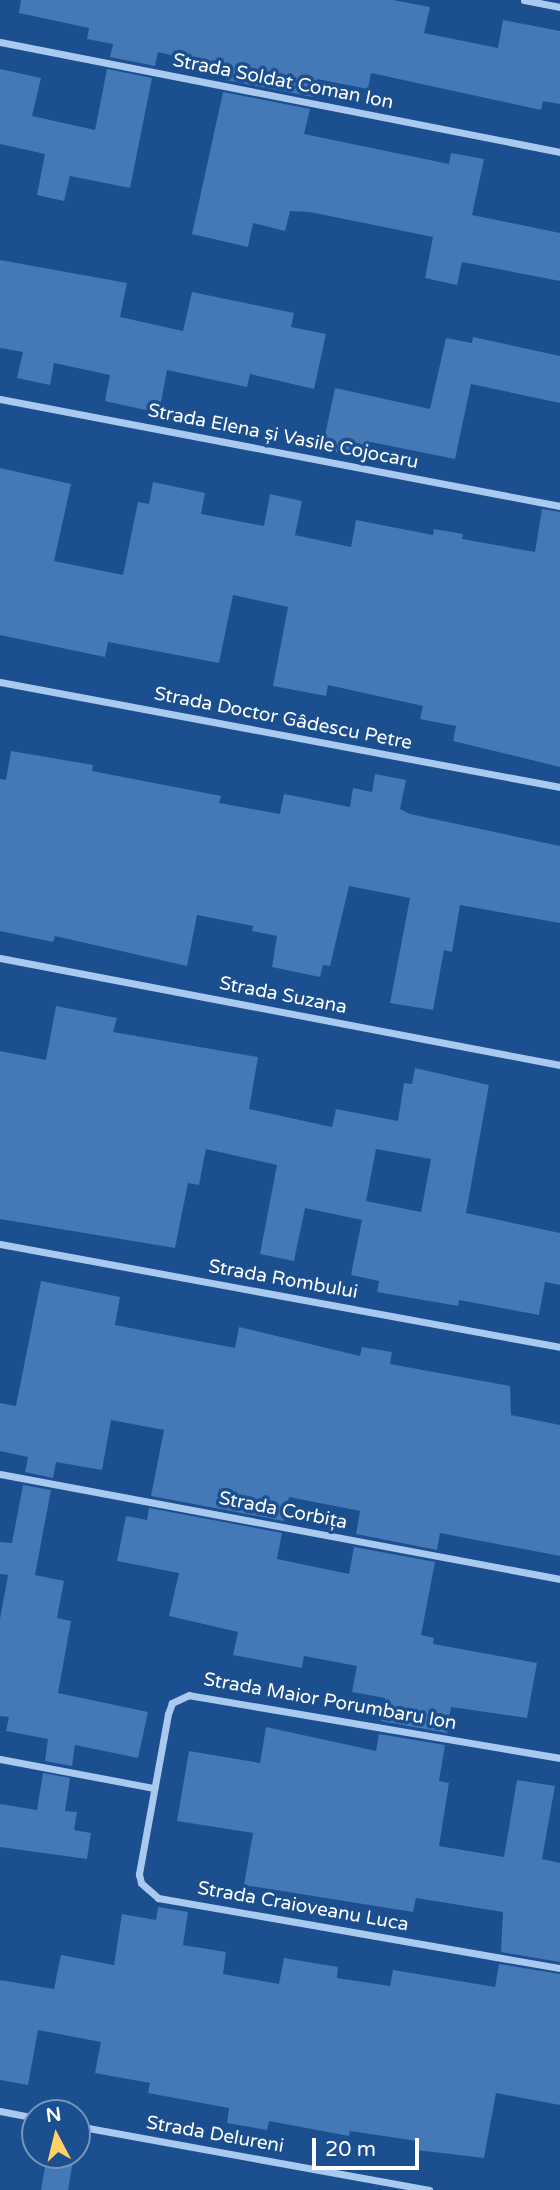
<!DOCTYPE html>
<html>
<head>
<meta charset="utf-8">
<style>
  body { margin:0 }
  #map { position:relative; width:560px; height:2190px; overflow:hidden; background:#1b4f8f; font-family:"Varela Round",sans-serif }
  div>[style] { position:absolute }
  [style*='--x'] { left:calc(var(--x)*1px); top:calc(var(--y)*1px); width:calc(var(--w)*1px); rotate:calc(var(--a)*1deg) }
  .building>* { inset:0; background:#4478b7 }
  .minor>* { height:7px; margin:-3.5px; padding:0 3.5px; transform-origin:3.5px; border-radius:3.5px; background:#a9c9ee }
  span { translate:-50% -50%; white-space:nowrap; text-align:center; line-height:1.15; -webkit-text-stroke:7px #1b4f8f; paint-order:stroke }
  .street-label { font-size:19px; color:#fff }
  .north { position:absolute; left:21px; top:2099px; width:70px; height:70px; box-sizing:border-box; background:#1b4f8f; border:2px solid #7695bc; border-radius:50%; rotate:353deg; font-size:19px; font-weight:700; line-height:28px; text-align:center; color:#fff }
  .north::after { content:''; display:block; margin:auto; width:24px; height:32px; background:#ffd166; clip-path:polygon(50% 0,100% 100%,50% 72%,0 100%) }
  .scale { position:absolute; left:312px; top:2138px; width:107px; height:32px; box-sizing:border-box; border:4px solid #fff; border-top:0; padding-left:9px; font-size:21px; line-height:24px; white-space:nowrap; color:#fff; -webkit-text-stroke:5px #1b4f8f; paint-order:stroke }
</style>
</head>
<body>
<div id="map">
  <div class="building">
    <div style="clip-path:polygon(21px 0,393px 0,430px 7px,424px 33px,498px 48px,503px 20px,560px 31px,560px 104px,543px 101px,541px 110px,371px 73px,368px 89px,317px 79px,313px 97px,226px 80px,229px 69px,158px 52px,155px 66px,110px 57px,113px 44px,87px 39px,89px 28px,19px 13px)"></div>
    <div style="clip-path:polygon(0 69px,41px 78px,32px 116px,95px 130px,107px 69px,152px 78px,130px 188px,70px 176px,64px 201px,37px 195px,45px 154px,0 144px)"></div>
    <div style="clip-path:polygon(223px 92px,310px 109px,304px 134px,449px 164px,451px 153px,484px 159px,472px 215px,560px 233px,560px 281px,462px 262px,457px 285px,425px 278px,433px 237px,310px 212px,290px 211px,285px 231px,253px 223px,248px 247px,192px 234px)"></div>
    <div style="clip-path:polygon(0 260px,127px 283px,120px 317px,183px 331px,192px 292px,294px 313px,291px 327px,326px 334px,314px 389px,250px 374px,247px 387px,167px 370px,159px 413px,105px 401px,110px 375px,54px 363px,50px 385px,17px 378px,23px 352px,0 348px)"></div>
    <div style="clip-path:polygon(473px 337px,560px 356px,560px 403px,471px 384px,455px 459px,371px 442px,367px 459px,322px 449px,335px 388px,430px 409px,446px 338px,472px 343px)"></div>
    <div style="clip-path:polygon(0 468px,71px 484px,54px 561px,123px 575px,138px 502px,149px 504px,153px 482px,205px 493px,201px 514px,264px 526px,270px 494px,302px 501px,295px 535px,351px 547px,356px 520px,433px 535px,434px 529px,463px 534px,462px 539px,535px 552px,542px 509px,560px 512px,560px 767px,453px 741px,456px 726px,420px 719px,423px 706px,328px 685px,326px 696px,273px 686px,288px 607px,233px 595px,219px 663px,108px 642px,105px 657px,0 635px)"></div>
    <div style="clip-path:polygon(11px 751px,93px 765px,92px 771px,221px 796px,219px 803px,280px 814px,284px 794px,350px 807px,353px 788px,372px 792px,375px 774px,406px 780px,400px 809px,410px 814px,560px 846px,560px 923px,460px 905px,452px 952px,444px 950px,433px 1010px,390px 1003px,410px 898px,349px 886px,330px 966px,323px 965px,320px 977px,272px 967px,277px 936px,252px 931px,253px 926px,197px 915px,187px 966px,55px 936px,53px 942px,0 931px,0 779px,6px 780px)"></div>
    <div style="clip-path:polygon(evenodd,56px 1006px,117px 1018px,113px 1032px,258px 1057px,249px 1109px,332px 1127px,336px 1109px,398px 1121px,404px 1083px,412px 1084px,415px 1068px,489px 1085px,466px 1213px,560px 1233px,560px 1285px,545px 1282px,539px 1315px,459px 1300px,458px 1306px,377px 1292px,379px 1281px,351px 1275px,362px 1220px,305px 1208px,294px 1261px,260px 1254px,277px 1165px,206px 1149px,199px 1185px,188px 1183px,175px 1248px,0 1219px,0 1051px,46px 1060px,56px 1006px,376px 1149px,431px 1159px,421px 1212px,366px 1201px,376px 1149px)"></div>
    <div style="clip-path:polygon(41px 1281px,120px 1297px,115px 1325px,235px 1348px,239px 1327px,360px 1356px,362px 1347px,392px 1352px,390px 1364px,510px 1386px,511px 1415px,560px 1425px,560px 1556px,440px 1533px,437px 1550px,356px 1534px,360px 1511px,289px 1497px,284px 1521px,151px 1496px,164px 1430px,111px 1420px,102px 1470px,56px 1462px,53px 1478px,25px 1472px,28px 1457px,0 1451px,0 1403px,16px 1406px)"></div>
    <div style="clip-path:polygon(23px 1485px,51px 1490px,35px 1575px,64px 1581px,57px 1618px,71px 1621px,58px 1693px,148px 1712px,138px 1758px,75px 1745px,72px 1766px,45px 1761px,48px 1739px,6px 1731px,9px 1717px,0 1716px,0 1619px,8px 1575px,0 1574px,0 1542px,12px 1543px)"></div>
    <div style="clip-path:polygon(149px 1508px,282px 1533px,277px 1559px,349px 1574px,354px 1547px,435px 1562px,421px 1635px,434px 1638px,433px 1644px,537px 1663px,527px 1718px,451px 1707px,447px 1733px,381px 1721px,385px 1698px,352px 1692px,357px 1666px,304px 1656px,302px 1668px,233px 1655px,238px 1632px,169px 1616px,179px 1573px,117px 1561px,126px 1516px,147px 1520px)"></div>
    <div style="clip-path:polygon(266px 1727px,376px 1751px,379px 1734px,445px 1745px,439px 1781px,449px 1783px,439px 1846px,504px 1857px,517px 1780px,555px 1786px,542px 1859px,560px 1863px,560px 1962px,501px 1952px,503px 1912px,416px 1898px,413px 1912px,244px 1885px,253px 1833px,177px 1821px,189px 1751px,260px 1763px)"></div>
    <div style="clip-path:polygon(43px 1773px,70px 1778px,65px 1811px,77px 1812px,74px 1830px,91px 1833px,87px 1859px,0 1847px,0 1804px,37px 1810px)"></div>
    <div style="clip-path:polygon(158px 1907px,188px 1912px,183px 1945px,226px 1952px,223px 1974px,279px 1984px,284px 1958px,338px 1967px,337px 1978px,390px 1986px,393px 1970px,495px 1987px,499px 1964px,560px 1974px,560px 2105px,496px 2093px,484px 2158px,416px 2150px,417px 2141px,350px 2131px,349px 2136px,269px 2121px,267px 2130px,227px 2123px,229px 2108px,148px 2093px,150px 2083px,95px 2073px,101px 2042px,38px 2030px,28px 2085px,0 2080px,0 1980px,54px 1989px,61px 1955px,114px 1965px,122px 1914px,156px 1920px)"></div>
    <div style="clip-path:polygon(47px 2155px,74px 2155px,68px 2190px,41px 2190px)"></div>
  </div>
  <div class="minor">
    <div style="--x:524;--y:0;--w:37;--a:11"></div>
    <div style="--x:0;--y:42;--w:571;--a:11.11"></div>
    <div style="--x:0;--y:399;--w:570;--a:10.82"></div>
    <div style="--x:0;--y:682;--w:570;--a:10.62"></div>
    <div style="--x:0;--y:958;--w:570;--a:10.82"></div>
    <div style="--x:0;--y:1244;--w:569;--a:10.42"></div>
    <div style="--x:0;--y:1474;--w:570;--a:10.62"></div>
    <div style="--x:560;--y:1758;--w:376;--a:-170.4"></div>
    <div style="--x:189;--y:1695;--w:19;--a:155"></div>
    <div style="--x:172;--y:1703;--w:12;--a:110"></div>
    <div style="--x:168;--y:1714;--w:163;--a:100.3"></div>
    <div style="--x:139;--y:1874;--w:9;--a:77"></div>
    <div style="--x:141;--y:1883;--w:23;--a:41"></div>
    <div style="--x:158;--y:1898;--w:408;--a:9.9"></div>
    <div style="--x:0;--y:1759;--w:157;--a:10.7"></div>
    <div style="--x:0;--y:2111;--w:36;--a:11"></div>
    <div style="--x:77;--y:2126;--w:358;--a:10.3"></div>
  </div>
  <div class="street-label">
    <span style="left:283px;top:82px;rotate:11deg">Strada Soldat Coman Ion</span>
    <span style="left:283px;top:437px;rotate:11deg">Strada Elena și Vasile Cojocaru</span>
    <span style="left:283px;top:719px;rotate:11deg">Strada Doctor Gâdescu Petre</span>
    <span style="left:283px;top:996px;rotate:11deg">Strada Suzana</span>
    <span style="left:283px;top:1280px;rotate:10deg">Strada Rombului</span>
    <span style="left:283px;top:1511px;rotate:11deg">Strada Corbița</span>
    <span style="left:330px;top:1702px;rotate:10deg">Strada Maior Porumbaru Ion</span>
    <span style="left:303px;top:1907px;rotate:10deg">Strada Craioveanu Luca</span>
    <span style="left:215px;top:2135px;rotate:10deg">Strada Delureni</span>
  </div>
  <div class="north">N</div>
  <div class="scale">20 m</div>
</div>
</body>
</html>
